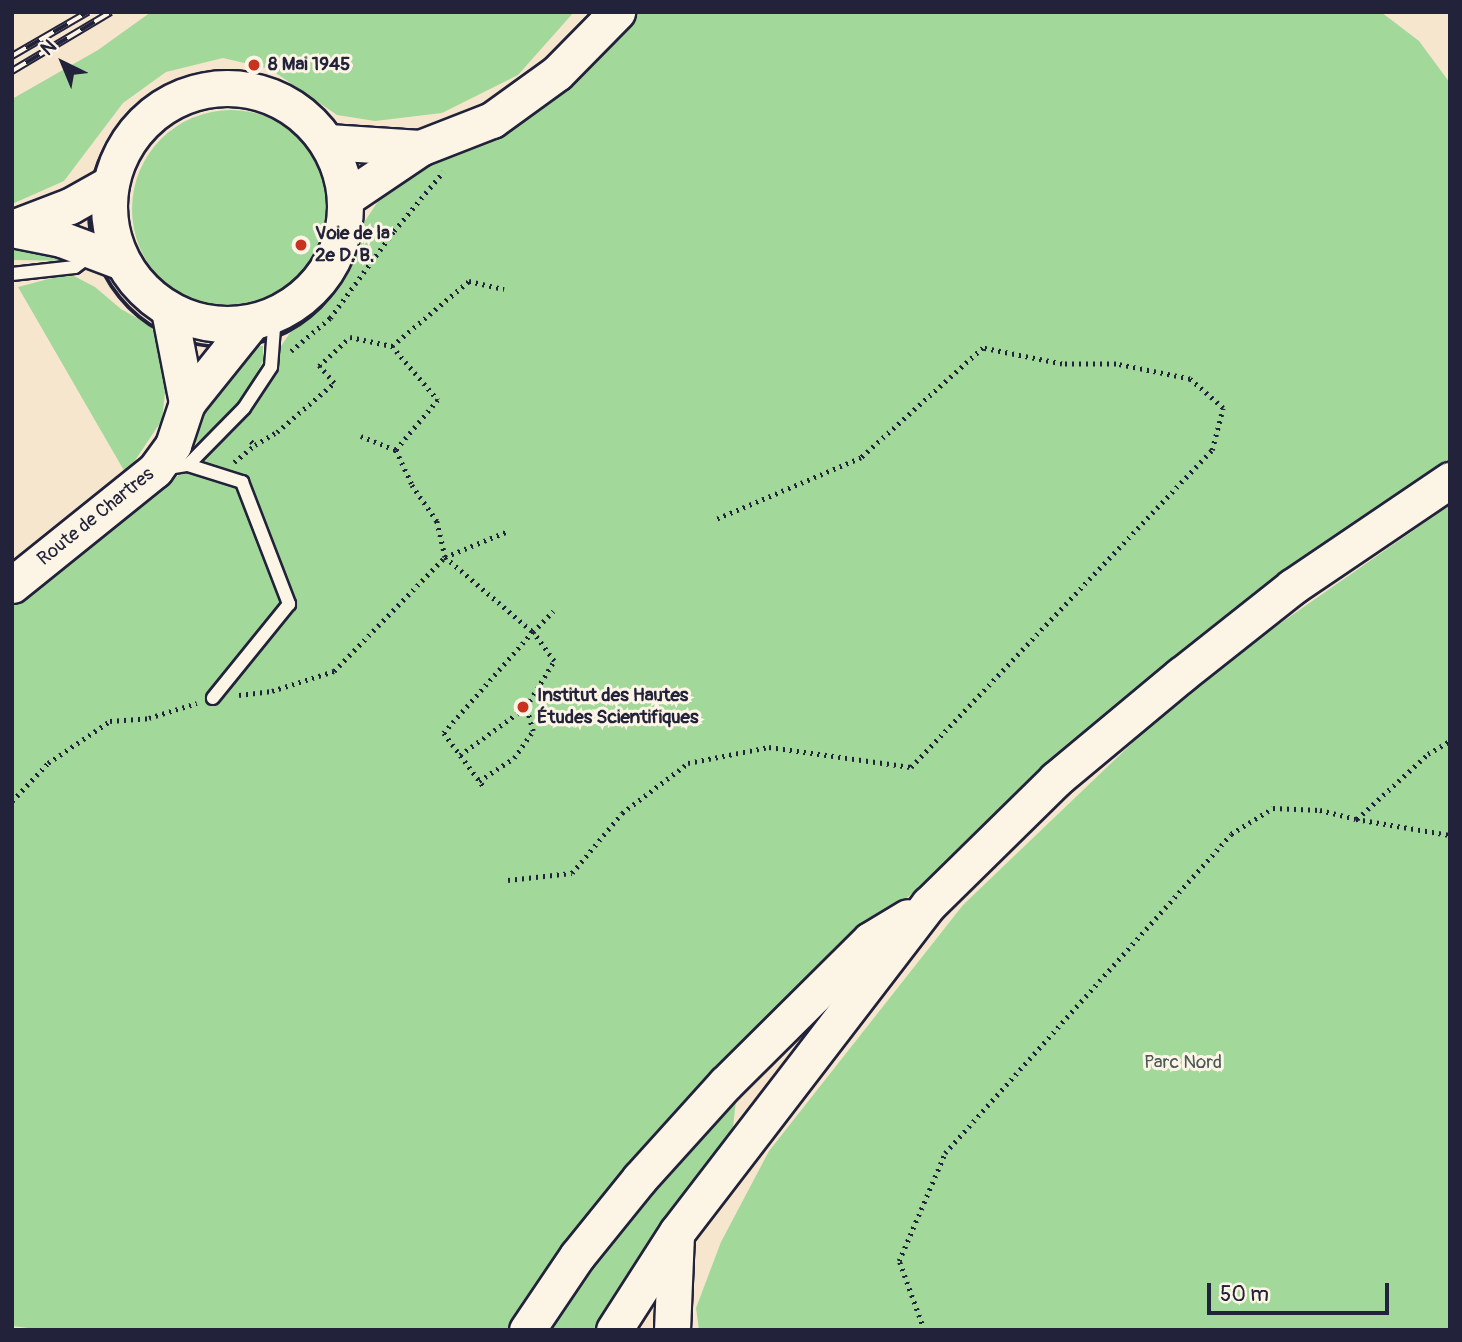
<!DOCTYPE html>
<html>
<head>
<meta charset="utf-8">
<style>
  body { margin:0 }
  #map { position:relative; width:1462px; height:1342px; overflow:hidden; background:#f6e6ce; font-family:Pangolin,sans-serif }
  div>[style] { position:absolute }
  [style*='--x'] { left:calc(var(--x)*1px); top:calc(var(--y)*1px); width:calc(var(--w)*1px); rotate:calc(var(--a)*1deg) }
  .green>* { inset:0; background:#a3d89b }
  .round { border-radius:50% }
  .path>* { height:4.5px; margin-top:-2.25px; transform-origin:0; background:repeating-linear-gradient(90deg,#22223b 0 2px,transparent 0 7px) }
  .path>.ring { margin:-2.25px; padding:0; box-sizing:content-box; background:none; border:4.5px solid #22223b; border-radius:50% }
  .roads { filter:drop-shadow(2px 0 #22223b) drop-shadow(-2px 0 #22223b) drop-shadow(0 2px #22223b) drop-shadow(0 -2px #22223b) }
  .lane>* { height:12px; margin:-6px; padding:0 6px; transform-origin:6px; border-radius:6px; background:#fcf5e5 }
  .secondary>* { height:35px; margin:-17.5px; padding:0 17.5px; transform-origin:17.5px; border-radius:17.5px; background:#fcf5e5 }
  .secondary>.ring { margin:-17.5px; padding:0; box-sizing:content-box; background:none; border:35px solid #fcf5e5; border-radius:50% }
  .rail>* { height:8px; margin-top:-4px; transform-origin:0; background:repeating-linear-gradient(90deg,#fcf5e5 0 16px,#22223b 0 32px); box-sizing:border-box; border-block:2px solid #22223b }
  .dots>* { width:19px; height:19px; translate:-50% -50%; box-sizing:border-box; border:4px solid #fcf5e5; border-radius:50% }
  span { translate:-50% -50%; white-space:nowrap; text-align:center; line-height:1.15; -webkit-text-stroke:6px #fcf5e5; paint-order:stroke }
  .poi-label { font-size:19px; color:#22223b; font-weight:700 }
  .left { translate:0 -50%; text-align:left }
  .street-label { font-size:19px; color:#22223b }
  .park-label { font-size:19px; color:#495958 }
  .frame { position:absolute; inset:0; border:14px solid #22223b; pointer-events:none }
  .north { position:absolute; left:28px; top:28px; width:70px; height:70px; -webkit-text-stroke:5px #fcf5e5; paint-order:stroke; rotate:317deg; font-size:19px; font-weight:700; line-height:28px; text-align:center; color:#22223b }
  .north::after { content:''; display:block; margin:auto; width:24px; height:32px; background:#22223b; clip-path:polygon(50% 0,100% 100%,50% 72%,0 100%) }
  .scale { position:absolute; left:1207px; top:1283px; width:182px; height:32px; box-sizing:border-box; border:4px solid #22223b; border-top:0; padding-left:9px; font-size:21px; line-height:24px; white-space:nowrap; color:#22223b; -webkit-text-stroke:5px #fcf5e5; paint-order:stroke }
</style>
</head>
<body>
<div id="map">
  <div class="green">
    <div style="clip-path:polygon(151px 12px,574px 12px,518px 75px,442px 113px,375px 121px,337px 115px,270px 69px,223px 58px,166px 72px,123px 103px,64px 181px,12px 204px,12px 99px,98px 50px)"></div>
    <div style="clip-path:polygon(631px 12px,1381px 12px,1419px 41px,1450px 83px,1450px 470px,1052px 771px,743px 1041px,733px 1127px,601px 1330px,44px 1330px,12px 1326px,12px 598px,210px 452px,381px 197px)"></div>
    <div class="round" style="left:132px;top:110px;width:198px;height:198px"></div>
    <div style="clip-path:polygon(12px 241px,74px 261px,12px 260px)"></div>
    <div style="clip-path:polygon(74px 276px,95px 287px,121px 309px,151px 326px,163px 357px,166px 383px,162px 420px,126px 474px,18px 287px,56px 277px)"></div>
    <div style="clip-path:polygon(263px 346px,263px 361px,241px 402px,224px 424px,194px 444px,206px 396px,251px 347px)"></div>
    <div style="clip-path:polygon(1450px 505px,1450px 1330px,699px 1330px,696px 1308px,721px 1242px,769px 1151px,963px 905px,1196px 682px)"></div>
  </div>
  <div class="path">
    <div class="ring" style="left:89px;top:76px;width:267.5px;height:267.5px"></div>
    <div style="--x:392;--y:346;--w:101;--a:-40.2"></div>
    <div style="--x:469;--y:281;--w:36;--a:13"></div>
    <div style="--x:291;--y:351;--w:51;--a:-40.2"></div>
    <div style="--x:330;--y:318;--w:108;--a:-53.7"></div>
    <div style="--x:394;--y:231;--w:77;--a:-50.3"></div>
    <div style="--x:361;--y:436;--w:38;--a:22"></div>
    <div style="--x:396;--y:450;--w:38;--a:65"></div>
    <div style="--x:412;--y:485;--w:44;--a:55.2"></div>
    <div style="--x:437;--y:521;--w:37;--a:77"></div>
    <div style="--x:445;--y:557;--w:116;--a:40.4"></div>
    <div style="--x:533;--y:632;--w:135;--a:131.4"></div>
    <div style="--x:444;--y:733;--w:67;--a:53.5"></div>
    <div style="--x:251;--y:441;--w:6;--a:45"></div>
    <div style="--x:255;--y:445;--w:26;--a:-31"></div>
    <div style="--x:277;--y:432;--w:75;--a:-40.7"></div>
    <div style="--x:334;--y:383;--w:23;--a:-131"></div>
    <div style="--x:319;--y:366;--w:42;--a:-43.1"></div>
    <div style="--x:350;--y:337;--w:43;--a:12.1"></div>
    <div style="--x:392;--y:346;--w:71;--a:49.6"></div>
    <div style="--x:438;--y:400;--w:65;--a:130"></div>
    <div style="--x:234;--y:462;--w:27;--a:-39"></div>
    <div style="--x:239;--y:695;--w:33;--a:-7"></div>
    <div style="--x:272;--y:691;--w:65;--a:-17.9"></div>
    <div style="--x:334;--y:671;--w:159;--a:-45.8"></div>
    <div style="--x:445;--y:557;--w:68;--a:-22.4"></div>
    <div style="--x:460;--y:755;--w:82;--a:-36"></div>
    <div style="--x:526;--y:707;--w:54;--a:-58.7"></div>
    <div style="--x:554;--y:661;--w:36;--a:-126"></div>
    <div style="--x:533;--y:632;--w:29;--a:-46"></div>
    <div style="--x:479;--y:781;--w:42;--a:-33.3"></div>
    <div style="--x:514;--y:758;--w:33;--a:-55"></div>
    <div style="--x:533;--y:731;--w:25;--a:-106"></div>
    <div style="--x:12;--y:801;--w:52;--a:-46.5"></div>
    <div style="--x:48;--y:763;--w:75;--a:-34.1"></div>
    <div style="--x:110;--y:721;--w:39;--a:-4"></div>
    <div style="--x:149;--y:718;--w:50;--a:-17.4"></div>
    <div style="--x:1357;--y:819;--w:96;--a:-42.5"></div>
    <div style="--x:1428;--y:754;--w:26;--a:-31"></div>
    <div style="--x:508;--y:880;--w:64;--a:-6.2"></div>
    <div style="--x:572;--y:873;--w:78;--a:-50.2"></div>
    <div style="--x:622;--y:813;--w:83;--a:-37.1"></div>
    <div style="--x:688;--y:763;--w:83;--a:-11.2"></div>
    <div style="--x:769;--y:747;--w:143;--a:8"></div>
    <div style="--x:911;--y:767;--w:437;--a:-46.5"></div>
    <div style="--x:1212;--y:450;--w:43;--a:-75.3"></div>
    <div style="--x:1223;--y:408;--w:44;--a:-138.7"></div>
    <div style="--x:1190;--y:379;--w:76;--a:-168.5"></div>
    <div style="--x:1116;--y:364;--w:54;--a:180"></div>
    <div style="--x:1062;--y:364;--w:81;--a:-168.6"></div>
    <div style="--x:983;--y:348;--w:164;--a:138"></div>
    <div style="--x:861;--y:458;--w:156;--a:157"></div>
    <div style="--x:924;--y:1330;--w:73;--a:-109.9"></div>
    <div style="--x:899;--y:1261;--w:117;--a:-66.9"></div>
    <div style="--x:945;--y:1153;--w:428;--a:-48.1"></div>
    <div style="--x:1231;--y:834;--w:49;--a:-31.8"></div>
    <div style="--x:1273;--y:808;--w:47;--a:2.4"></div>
    <div style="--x:1320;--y:810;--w:37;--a:14"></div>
    <div style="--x:1356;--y:819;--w:95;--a:9.7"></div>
  </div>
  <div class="roads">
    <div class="lane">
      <div style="--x:12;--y:274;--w:63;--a:-6.3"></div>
      <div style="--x:75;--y:267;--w:20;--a:-37"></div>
      <div style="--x:188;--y:465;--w:57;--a:17.5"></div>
      <div style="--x:242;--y:482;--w:131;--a:68.9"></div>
      <div style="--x:289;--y:604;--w:121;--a:129"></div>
      <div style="--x:162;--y:469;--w:26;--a:-9"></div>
      <div style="--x:188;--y:465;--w:80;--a:-45.5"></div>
      <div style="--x:244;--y:408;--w:49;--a:-56.6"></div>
      <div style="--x:271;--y:367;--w:52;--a:-85.6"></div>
    </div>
    <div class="secondary">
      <div class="ring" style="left:109px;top:88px;width:201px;height:201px"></div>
      <div style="--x:328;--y:142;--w:92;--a:3.7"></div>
      <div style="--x:346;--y:198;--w:89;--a:-34"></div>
      <div style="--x:420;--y:148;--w:77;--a:-21.3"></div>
      <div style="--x:492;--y:120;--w:80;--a:-35.9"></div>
      <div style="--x:557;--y:73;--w:86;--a:-45.5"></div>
      <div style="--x:12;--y:228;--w:62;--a:-20.8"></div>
      <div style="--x:70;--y:206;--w:47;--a:-29.3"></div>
      <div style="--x:12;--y:229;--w:50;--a:11.5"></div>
      <div style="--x:61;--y:239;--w:65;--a:20.7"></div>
      <div style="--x:169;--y:310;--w:95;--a:79"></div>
      <div style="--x:12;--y:585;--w:184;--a:-38.8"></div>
      <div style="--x:155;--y:470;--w:31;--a:-54"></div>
      <div style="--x:173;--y:445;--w:44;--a:-71.6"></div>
      <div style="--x:187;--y:403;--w:102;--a:-51.3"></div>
      <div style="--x:527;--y:1330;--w:89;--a:-56"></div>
      <div style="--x:577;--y:1256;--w:100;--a:-51.1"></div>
      <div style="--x:640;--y:1178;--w:127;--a:-47.9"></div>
      <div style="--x:725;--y:1084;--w:204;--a:-44.8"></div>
      <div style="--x:870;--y:940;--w:44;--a:-31.2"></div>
      <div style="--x:614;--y:1330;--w:117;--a:-57.3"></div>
      <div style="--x:677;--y:1232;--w:414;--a:-52.5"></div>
      <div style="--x:929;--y:904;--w:178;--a:-44.5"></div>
      <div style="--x:1056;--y:779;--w:163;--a:-39.8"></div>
      <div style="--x:1181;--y:675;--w:142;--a:-38.4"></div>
      <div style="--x:1292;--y:587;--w:191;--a:-34.1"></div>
      <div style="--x:672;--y:1330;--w:95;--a:-87.6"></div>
    </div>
  </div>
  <div class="rail">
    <div style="--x:12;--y:56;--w:88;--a:-30.1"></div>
    <div style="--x:12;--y:71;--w:115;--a:-30.8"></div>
  </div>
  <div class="dots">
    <div style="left:254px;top:65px;background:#c8321e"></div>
    <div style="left:301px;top:245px;background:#c8321e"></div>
    <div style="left:523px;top:707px;background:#c8321e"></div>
  </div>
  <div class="poi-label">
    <span class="left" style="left:268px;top:65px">8 Mai 1945</span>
    <span class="left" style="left:315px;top:245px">Voie de la<br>2e D. B.</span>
    <span class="left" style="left:537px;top:707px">Institut des Hautes<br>Études Scientifiques</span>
  </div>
  <div class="street-label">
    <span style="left:96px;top:517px;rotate:-39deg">Route de Chartres</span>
  </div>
  <div class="park-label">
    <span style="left:1183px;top:1063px">Parc Nord</span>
  </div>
  <div class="frame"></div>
  <div class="north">N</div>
  <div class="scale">50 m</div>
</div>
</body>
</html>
